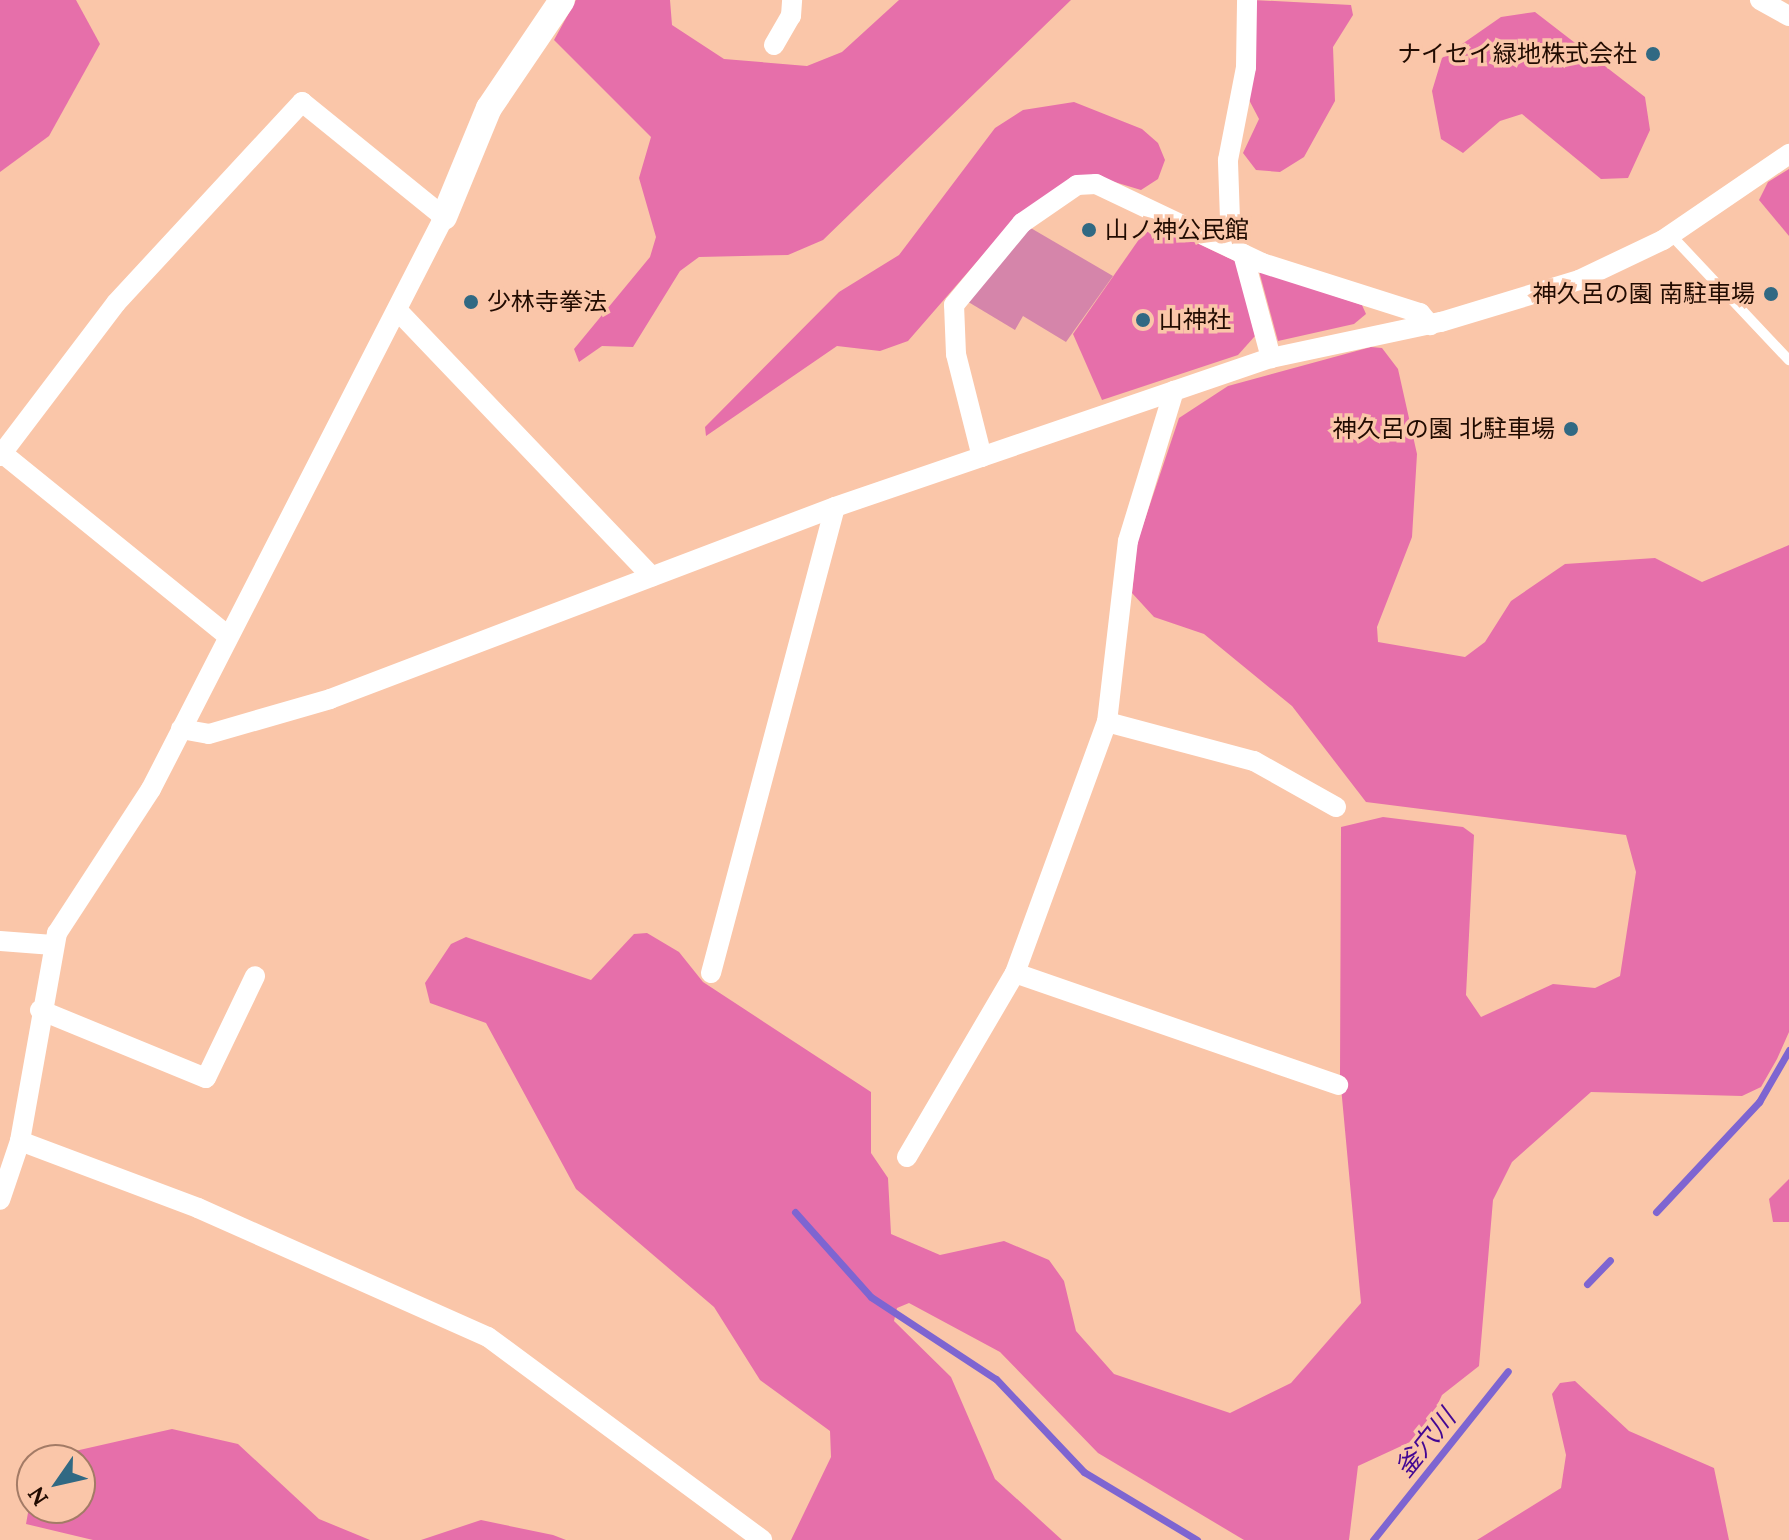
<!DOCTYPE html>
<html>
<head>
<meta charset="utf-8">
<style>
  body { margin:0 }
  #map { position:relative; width:1789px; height:1540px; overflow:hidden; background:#fac6a9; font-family:Lora,"Noto Sans JP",serif }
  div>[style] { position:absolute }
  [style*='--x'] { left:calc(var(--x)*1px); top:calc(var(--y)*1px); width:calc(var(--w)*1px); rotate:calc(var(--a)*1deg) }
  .green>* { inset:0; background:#d585aa }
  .forest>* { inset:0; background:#e66faa }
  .stream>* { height:7px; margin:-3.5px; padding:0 3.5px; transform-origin:3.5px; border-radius:3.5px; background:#7e65d1 }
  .service>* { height:10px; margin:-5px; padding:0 5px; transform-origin:5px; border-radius:5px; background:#fff }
  .minor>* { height:20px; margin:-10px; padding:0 10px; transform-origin:10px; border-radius:10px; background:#fff }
  .tertiary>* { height:26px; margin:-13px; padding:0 13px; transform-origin:13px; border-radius:13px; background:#fff }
  .dots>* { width:22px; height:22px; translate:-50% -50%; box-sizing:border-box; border:4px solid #fac6a9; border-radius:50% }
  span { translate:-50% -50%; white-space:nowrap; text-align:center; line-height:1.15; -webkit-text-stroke:7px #fac6a9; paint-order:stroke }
  .poi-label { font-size:24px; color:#210b01 }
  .right { translate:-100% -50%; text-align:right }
  .left { translate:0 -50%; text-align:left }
  .water-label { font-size:26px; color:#430793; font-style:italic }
  .north { position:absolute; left:16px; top:1444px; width:80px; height:80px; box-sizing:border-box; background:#fac6a9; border:2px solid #a37b66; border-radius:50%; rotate:236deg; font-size:22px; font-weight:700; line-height:32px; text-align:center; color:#210b01 }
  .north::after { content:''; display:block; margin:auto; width:28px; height:36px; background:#316983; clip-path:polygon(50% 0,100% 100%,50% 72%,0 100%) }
</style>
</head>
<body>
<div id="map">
  <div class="green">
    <div style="clip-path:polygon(1029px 227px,1113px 276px,1066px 342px,1023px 316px,1015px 330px,965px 300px)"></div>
  </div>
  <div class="forest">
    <div style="clip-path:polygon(0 0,76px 0,100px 44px,49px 136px,0 172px)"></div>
    <div style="clip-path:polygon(576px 0,670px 0,672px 25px,724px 59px,807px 66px,842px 52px,899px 0,1071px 0,823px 240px,788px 255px,699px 257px,680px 271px,633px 347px,602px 346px,579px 362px,574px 349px,650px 257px,656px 237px,639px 178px,651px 137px,554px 40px)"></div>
    <div style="clip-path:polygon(1253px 0,1351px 5px,1353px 15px,1333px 47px,1335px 101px,1304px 157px,1280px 172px,1256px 170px,1243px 153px,1259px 119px,1248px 98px)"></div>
    <div style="clip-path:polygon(1535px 12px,1645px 97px,1650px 130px,1628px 178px,1601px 179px,1522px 114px,1500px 121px,1463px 153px,1441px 139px,1432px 91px,1442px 58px,1501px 17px)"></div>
    <div style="clip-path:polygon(1074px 102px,1142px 129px,1158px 143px,1165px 160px,1158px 179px,1141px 190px,1098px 177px,1002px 233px,908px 341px,880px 351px,837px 346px,706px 436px,705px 427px,839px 292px,899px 255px,995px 128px,1023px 110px)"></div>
    <div style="clip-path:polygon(1789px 169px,1789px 236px,1759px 200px,1768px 182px)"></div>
    <div style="clip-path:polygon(1159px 225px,1237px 262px,1255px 336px,1238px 355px,1102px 400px,1073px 334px,1142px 235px)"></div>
    <div style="clip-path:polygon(1259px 271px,1362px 305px,1366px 314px,1354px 324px,1278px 341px)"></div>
    <div style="clip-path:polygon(1371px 347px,1382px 348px,1398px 369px,1417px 454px,1412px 537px,1377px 627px,1378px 642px,1465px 657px,1485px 642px,1511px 601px,1565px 564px,1655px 558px,1702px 582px,1789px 545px,1789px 1032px,1777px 1059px,1761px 1087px,1742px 1096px,1591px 1092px,1512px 1162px,1493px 1200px,1479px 1366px,1442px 1395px,1423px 1436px,1358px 1466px,1349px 1540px,1244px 1540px,1098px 1453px,1000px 1352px,909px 1303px,897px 1308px,894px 1321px,951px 1377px,995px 1479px,1062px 1540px,791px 1540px,831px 1457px,830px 1431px,760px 1380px,714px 1307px,576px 1189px,486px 1023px,430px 1003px,425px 983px,451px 944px,466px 937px,591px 980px,634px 934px,647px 933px,679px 952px,703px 982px,871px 1092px,871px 1153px,888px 1178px,891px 1234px,940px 1255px,1004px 1241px,1049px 1260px,1064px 1281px,1076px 1331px,1114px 1374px,1230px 1413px,1291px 1383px,1361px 1303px,1340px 1076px,1341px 827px,1383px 817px,1463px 827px,1474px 835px,1466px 995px,1481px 1017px,1553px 984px,1595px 988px,1620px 976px,1636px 872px,1626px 835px,1366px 802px,1292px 706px,1204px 634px,1154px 617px,1132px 593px,1137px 543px,1179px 418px,1228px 386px)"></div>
    <div style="clip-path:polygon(1789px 1179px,1789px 1222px,1773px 1222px,1769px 1199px)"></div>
    <div style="clip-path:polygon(1575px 1381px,1629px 1431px,1714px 1468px,1729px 1540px,1477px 1540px,1561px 1488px,1566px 1455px,1552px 1394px,1560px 1383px)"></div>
    <div style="clip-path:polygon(172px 1429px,238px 1444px,319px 1519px,370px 1540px,93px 1540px,26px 1524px,32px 1490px,32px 1508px,80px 1508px,80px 1460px,49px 1460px,53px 1456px)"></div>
    <div style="clip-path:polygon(481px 1520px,553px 1535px,566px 1540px,421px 1540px)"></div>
  </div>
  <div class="stream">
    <div style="--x:795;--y:1212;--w:114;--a:48.2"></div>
    <div style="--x:871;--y:1297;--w:149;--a:33.3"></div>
    <div style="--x:996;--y:1379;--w:128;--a:46.6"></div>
    <div style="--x:1084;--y:1472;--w:132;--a:31"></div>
    <div style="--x:1656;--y:1212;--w:151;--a:-46.9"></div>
    <div style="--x:1759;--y:1102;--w:60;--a:-60"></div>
    <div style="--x:1587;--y:1284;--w:33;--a:-46"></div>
    <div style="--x:1373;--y:1540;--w:216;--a:-51.4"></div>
  </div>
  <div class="service">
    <div style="--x:1671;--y:235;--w:172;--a:46.7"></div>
  </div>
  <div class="minor">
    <div style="--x:1760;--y:0;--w:33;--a:29"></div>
    <div style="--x:774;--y:45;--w:34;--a:-60"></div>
    <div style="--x:791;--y:16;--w:16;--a:-86"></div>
    <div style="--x:1231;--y:248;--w:88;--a:-92"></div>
    <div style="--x:1228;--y:160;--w:95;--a:-79"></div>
    <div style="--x:1246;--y:67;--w:67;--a:-89.1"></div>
    <div style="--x:1243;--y:254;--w:108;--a:74.9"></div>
    <div style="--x:399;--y:312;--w:366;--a:46.3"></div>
    <div style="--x:2;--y:453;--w:289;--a:39"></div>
    <div style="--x:0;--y:456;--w:192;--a:-52.8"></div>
    <div style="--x:116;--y:303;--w:274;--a:-47.2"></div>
    <div style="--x:302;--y:102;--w:183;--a:39"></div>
    <div style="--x:444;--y:217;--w:643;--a:117.12"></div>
    <div style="--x:151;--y:789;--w:172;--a:123.1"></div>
    <div style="--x:57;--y:933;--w:211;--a:100.1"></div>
    <div style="--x:20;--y:1141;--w:62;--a:108.7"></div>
    <div style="--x:982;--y:457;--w:106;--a:-104.2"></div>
    <div style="--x:956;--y:354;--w:49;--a:-92.3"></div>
    <div style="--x:954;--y:305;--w:107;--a:-50.3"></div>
    <div style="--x:1022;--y:223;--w:67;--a:-34.6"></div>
    <div style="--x:1077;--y:185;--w:19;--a:-3"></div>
    <div style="--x:1096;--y:184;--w:184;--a:25.4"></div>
    <div style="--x:1262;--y:263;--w:166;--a:17.6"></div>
    <div style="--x:1420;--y:313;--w:16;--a:50"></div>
    <div style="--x:1107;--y:722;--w:152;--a:14.9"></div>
    <div style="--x:1254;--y:761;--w:94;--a:29.3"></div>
    <div style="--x:181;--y:729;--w:28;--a:10"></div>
    <div style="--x:209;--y:734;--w:126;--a:-16.1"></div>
    <div style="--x:330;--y:699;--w:540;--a:-20.82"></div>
    <div style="--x:835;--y:507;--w:461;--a:-18.9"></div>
    <div style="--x:1271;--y:358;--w:174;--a:-12"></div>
    <div style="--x:1441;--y:322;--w:144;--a:-16.9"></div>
    <div style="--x:1579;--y:280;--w:93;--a:-25.5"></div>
    <div style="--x:1663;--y:240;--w:153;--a:-34.3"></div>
    <div style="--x:0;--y:941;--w:53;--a:4.3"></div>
    <div style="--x:711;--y:973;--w:482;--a:-75.1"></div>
    <div style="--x:1015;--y:973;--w:342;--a:19.1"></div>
    <div style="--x:40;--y:1010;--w:179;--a:22.3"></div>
    <div style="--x:206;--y:1078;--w:113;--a:-64.3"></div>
    <div style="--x:20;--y:1141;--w:190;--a:20.6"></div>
    <div style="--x:198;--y:1208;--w:317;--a:24"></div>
    <div style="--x:488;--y:1337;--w:341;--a:36.5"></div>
    <div style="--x:907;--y:1157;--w:213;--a:-59.6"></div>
    <div style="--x:1015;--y:973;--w:267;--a:-69.9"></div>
    <div style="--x:1107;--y:722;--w:182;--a:-83.4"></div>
    <div style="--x:1128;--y:541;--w:157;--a:-73"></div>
  </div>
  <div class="tertiary">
    <div style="--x:444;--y:217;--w:118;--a:-67.6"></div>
    <div style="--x:489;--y:108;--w:130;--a:-55.9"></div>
  </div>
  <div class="dots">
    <div style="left:1653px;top:54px;background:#316983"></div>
    <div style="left:1089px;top:230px;background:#316983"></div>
    <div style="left:1771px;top:294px;background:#316983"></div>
    <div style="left:471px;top:302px;background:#316983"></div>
    <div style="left:1143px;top:320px;background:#316983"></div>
    <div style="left:1571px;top:429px;background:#316983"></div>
  </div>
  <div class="poi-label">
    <span class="right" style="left:1637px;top:54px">ナイセイ緑地株式会社</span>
    <span class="left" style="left:1105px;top:230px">山ノ神公民館</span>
    <span class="right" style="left:1755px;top:294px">神久呂の園 南駐車場</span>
    <span class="left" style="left:487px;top:302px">少林寺拳法</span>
    <span class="left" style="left:1159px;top:320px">山神社</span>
    <span class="right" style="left:1555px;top:429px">神久呂の園 北駐車場</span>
  </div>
  <div class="water-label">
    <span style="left:1425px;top:1443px;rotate:-51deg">釜穴川</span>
  </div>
  <div class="north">N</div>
</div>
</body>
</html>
